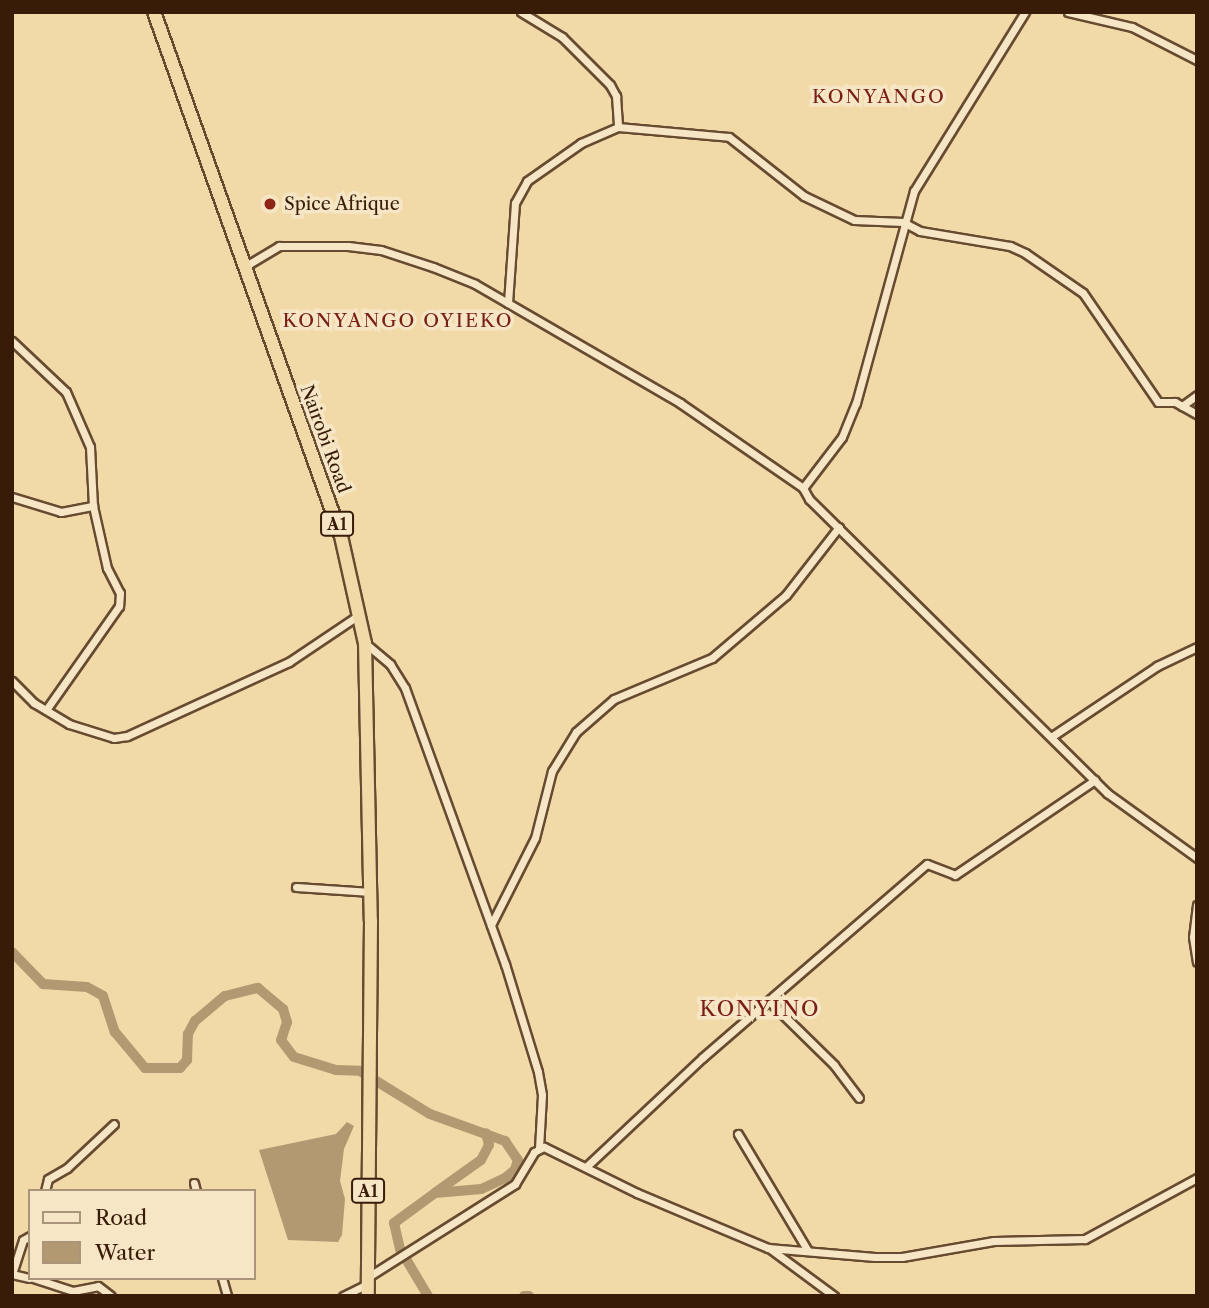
<!DOCTYPE html>
<html>
<head>
<meta charset="utf-8">
<style>
  body { margin:0 }
  #map { position:relative; width:1209px; height:1308px; overflow:hidden; background:#f1d9a8; font-family:"Libre Caslon Text",serif }
  div>[style] { position:absolute }
  [style*='--x'] { left:calc(var(--x)*1px); top:calc(var(--y)*1px); width:calc(var(--w)*1px); rotate:calc(var(--a)*1deg) }
  .water>* { inset:0; background:#b29972 }
  .river>* { height:10px; margin:-5px; padding:0 5px; transform-origin:5px; border-radius:5px; background:#b29972 }
  .roads { filter:drop-shadow(2px 0 #674b30) drop-shadow(-2px 0 #674b30) drop-shadow(0 2px #674b30) drop-shadow(0 -2px #674b30) }
  .street>* { height:7px; margin:-3.5px; padding:0 3.5px; transform-origin:3.5px; border-radius:3.5px; background:#f6e6c6 }
  .highway>* { height:12px; margin:-6px; padding:0 6px; transform-origin:6px; border-radius:6px; background:#f1d9a8 }
  .dots>* { width:19px; height:19px; translate:-50% -50%; box-sizing:border-box; border:4px solid #f6e6c6; border-radius:50% }
  span { translate:-50% -50%; white-space:nowrap; text-align:center; line-height:1.15; -webkit-text-stroke:7px #f6e6c6; paint-order:stroke }
  .shield-label span { padding:2px 5px; background:#f6e6c6; border:2px solid; border-radius:5px; -webkit-text-stroke-width:0 }
  .shield-label { font-size:16px; color:#391c08; font-weight:700 }
  .poi-label { font-size:18px; color:#391c08 }
  .left { translate:0 -50%; text-align:left }
  .street-label { font-size:18px; color:#391c08 }
  .neighbourhood-label { font-size:19px; color:#7a1f14; letter-spacing:2px }
  .quarter-label { font-size:21px; color:#7a1f14; letter-spacing:2px }
  .frame { position:absolute; inset:0; border:14px solid #391c08; pointer-events:none }
  .legend { position:absolute; left:28px; top:1189px; width:228px; height:91px; box-sizing:border-box; background:#f6e6c6; border:2px solid #aa957a; margin:0; padding:9px 12px; list-style:none; font-size:21px; color:#391c08 }
  .legend li { display:flex; align-items:center; gap:14px; height:35px }
  .legend b { width:35px; border:2px solid #aa957a }
</style>
</head>
<body>
<div id="map">
  <div class="water">
    <div style="clip-path:polygon(347px 1122px,354px 1126px,344px 1149px,340px 1181px,345px 1199px,342px 1235px,338px 1242px,288px 1240px,259px 1150px,336px 1134px)"></div>
  </div>
  <div class="river">
    <div style="--x:12;--y:952;--w:45;--a:45.9"></div>
    <div style="--x:43;--y:984;--w:44;--a:3.9"></div>
    <div style="--x:87;--y:987;--w:18;--a:29"></div>
    <div style="--x:103;--y:996;--w:38;--a:72"></div>
    <div style="--x:115;--y:1032;--w:47;--a:50.2"></div>
    <div style="--x:145;--y:1068;--w:35;--a:0"></div>
    <div style="--x:180;--y:1068;--w:11;--a:-49"></div>
    <div style="--x:187;--y:1060;--w:26;--a:-88"></div>
    <div style="--x:188;--y:1034;--w:15;--a:-62"></div>
    <div style="--x:195;--y:1021;--w:39;--a:-40"></div>
    <div style="--x:225;--y:996;--w:34;--a:-14"></div>
    <div style="--x:258;--y:988;--w:33;--a:40"></div>
    <div style="--x:283;--y:1009;--w:14;--a:73"></div>
    <div style="--x:287;--y:1022;--w:19;--a:108"></div>
    <div style="--x:281;--y:1040;--w:21;--a:53"></div>
    <div style="--x:294;--y:1057;--w:44;--a:17.2"></div>
    <div style="--x:336;--y:1070;--w:24;--a:2"></div>
    <div style="--x:360;--y:1071;--w:82;--a:31.6"></div>
    <div style="--x:430;--y:1114;--w:80;--a:19.8"></div>
    <div style="--x:505;--y:1141;--w:23;--a:56"></div>
    <div style="--x:518;--y:1160;--w:10;--a:107"></div>
    <div style="--x:515;--y:1170;--w:13;--a:141"></div>
    <div style="--x:505;--y:1178;--w:26;--a:155"></div>
    <div style="--x:481;--y:1189;--w:46;--a:175"></div>
    <div style="--x:435;--y:1193;--w:51;--a:143.8"></div>
    <div style="--x:394;--y:1223;--w:27;--a:77"></div>
    <div style="--x:400;--y:1249;--w:55;--a:59.2"></div>
    <div style="--x:436;--y:1192;--w:55;--a:-35.4"></div>
    <div style="--x:481;--y:1160;--w:17;--a:-62"></div>
    <div style="--x:489;--y:1145;--w:12;--a:-104"></div>
    <div style="--x:524;--y:1296;--w:5;--a:0"></div>
  </div>
  <div class="roads">
    <div class="street">
      <div style="--x:521;--y:12;--w:48;--a:31.4"></div>
      <div style="--x:562;--y:37;--w:68;--a:45"></div>
      <div style="--x:610;--y:85;--w:13;--a:61"></div>
      <div style="--x:616;--y:96;--w:31;--a:86"></div>
      <div style="--x:1068;--y:12;--w:66;--a:13.2"></div>
      <div style="--x:1132;--y:27;--w:73;--a:26.9"></div>
      <div style="--x:244;--y:267;--w:41;--a:-31"></div>
      <div style="--x:279;--y:246;--w:69;--a:0"></div>
      <div style="--x:348;--y:246;--w:33;--a:7"></div>
      <div style="--x:381;--y:250;--w:55;--a:18.1"></div>
      <div style="--x:433;--y:267;--w:45;--a:22"></div>
      <div style="--x:475;--y:284;--w:237;--a:30.1"></div>
      <div style="--x:680;--y:403;--w:150;--a:34.6"></div>
      <div style="--x:803;--y:488;--w:64;--a:-52.6"></div>
      <div style="--x:842;--y:437;--w:37;--a:-68"></div>
      <div style="--x:856;--y:403;--w:220;--a:-74.7"></div>
      <div style="--x:914;--y:191;--w:211;--a:-58.2"></div>
      <div style="--x:508;--y:303;--w:100;--a:-86"></div>
      <div style="--x:515;--y:203;--w:25;--a:-61"></div>
      <div style="--x:527;--y:181;--w:66;--a:-35.1"></div>
      <div style="--x:581;--y:143;--w:40;--a:-23.4"></div>
      <div style="--x:618;--y:127;--w:111;--a:5.1"></div>
      <div style="--x:729;--y:137;--w:95;--a:38.2"></div>
      <div style="--x:804;--y:196;--w:55;--a:25.6"></div>
      <div style="--x:854;--y:220;--w:49;--a:2.3"></div>
      <div style="--x:903;--y:222;--w:19;--a:28"></div>
      <div style="--x:920;--y:231;--w:91;--a:9.5"></div>
      <div style="--x:1010;--y:246;--w:17;--a:25"></div>
      <div style="--x:1025;--y:253;--w:70;--a:34.6"></div>
      <div style="--x:1083;--y:293;--w:132;--a:55.5"></div>
      <div style="--x:1158;--y:402;--w:17;--a:0"></div>
      <div style="--x:1175;--y:402;--w:25;--a:29"></div>
      <div style="--x:12;--y:341;--w:74;--a:43.4"></div>
      <div style="--x:66;--y:392;--w:60;--a:66.4"></div>
      <div style="--x:90;--y:447;--w:59;--a:87.1"></div>
      <div style="--x:93;--y:506;--w:64;--a:77.3"></div>
      <div style="--x:107;--y:568;--w:28;--a:63"></div>
      <div style="--x:120;--y:593;--w:13;--a:94"></div>
      <div style="--x:119;--y:606;--w:127;--a:125.1"></div>
      <div style="--x:1182;--y:406;--w:19;--a:-36"></div>
      <div style="--x:803;--y:488;--w:13;--a:61"></div>
      <div style="--x:809;--y:499;--w:419;--a:44.6"></div>
      <div style="--x:1107;--y:793;--w:111;--a:35.8"></div>
      <div style="--x:12;--y:497;--w:51;--a:17"></div>
      <div style="--x:61;--y:512;--w:33;--a:-11"></div>
      <div style="--x:365;--y:643;--w:33;--a:40"></div>
      <div style="--x:390;--y:664;--w:28;--a:58"></div>
      <div style="--x:405;--y:688;--w:294;--a:70.1"></div>
      <div style="--x:505;--y:964;--w:113;--a:73"></div>
      <div style="--x:538;--y:1072;--w:23;--a:80"></div>
      <div style="--x:542;--y:1095;--w:53;--a:93.2"></div>
      <div style="--x:12;--y:681;--w:31;--a:45"></div>
      <div style="--x:34;--y:703;--w:41;--a:31"></div>
      <div style="--x:69;--y:724;--w:47;--a:17.3"></div>
      <div style="--x:114;--y:738;--w:13;--a:-9"></div>
      <div style="--x:127;--y:736;--w:178;--a:-24.6"></div>
      <div style="--x:289;--y:662;--w:84;--a:-33.9"></div>
      <div style="--x:1051;--y:737;--w:128;--a:-33.8"></div>
      <div style="--x:1157;--y:666;--w:44;--a:-25.4"></div>
      <div style="--x:296;--y:887;--w:75;--a:3.8"></div>
      <div style="--x:1197;--y:905;--w:32;--a:97"></div>
      <div style="--x:1193;--y:937;--w:25;--a:81"></div>
      <div style="--x:491;--y:925;--w:97;--a:-63.2"></div>
      <div style="--x:535;--y:838;--w:69;--a:-75.8"></div>
      <div style="--x:552;--y:771;--w:46;--a:-58.4"></div>
      <div style="--x:576;--y:732;--w:50;--a:-41"></div>
      <div style="--x:614;--y:699;--w:106;--a:-22.7"></div>
      <div style="--x:712;--y:658;--w:97;--a:-40.4"></div>
      <div style="--x:786;--y:595;--w:86;--a:-52.1"></div>
      <div style="--x:770;--y:1002;--w:90;--a:44.5"></div>
      <div style="--x:834;--y:1065;--w:41;--a:52.9"></div>
      <div style="--x:738;--y:1134;--w:136;--a:59.1"></div>
      <div style="--x:587;--y:1166;--w:158;--a:-43.2"></div>
      <div style="--x:702;--y:1058;--w:297;--a:-40.8"></div>
      <div style="--x:927;--y:864;--w:30;--a:21"></div>
      <div style="--x:955;--y:875;--w:169;--a:-34.2"></div>
      <div style="--x:194;--y:1183;--w:8;--a:76"></div>
      <div style="--x:45;--y:1191;--w:12;--a:-76"></div>
      <div style="--x:48;--y:1179;--w:22;--a:-30"></div>
      <div style="--x:67;--y:1168;--w:64;--a:-43.1"></div>
      <div style="--x:30;--y:1236;--w:8;--a:150"></div>
      <div style="--x:23;--y:1240;--w:36;--a:108"></div>
      <div style="--x:12;--y:1274;--w:18;--a:13"></div>
      <div style="--x:769;--y:1248;--w:81;--a:36.4"></div>
      <div style="--x:368;--y:1277;--w:174;--a:-32.3"></div>
      <div style="--x:515;--y:1184;--w:37;--a:-59"></div>
      <div style="--x:534;--y:1152;--w:11;--a:-27"></div>
      <div style="--x:544;--y:1147;--w:104;--a:26.3"></div>
      <div style="--x:637;--y:1193;--w:142;--a:22.8"></div>
      <div style="--x:768;--y:1248;--w:107;--a:4.8"></div>
      <div style="--x:875;--y:1257;--w:27;--a:0"></div>
      <div style="--x:902;--y:1257;--w:93;--a:-9.9"></div>
      <div style="--x:994;--y:1241;--w:91;--a:-1.3"></div>
      <div style="--x:1085;--y:1239;--w:128;--a:-28.6"></div>
      <div style="--x:33;--y:1278;--w:42;--a:18"></div>
      <div style="--x:73;--y:1291;--w:25;--a:-11"></div>
      <div style="--x:98;--y:1286;--w:16;--a:38"></div>
      <div style="--x:222;--y:1278;--w:19;--a:74"></div>
      <div style="--x:343;--y:1296;--w:28;--a:-26"></div>
    </div>
    <div class="highway">
      <div style="--x:154;--y:12;--w:556;--a:70.36"></div>
      <div style="--x:341;--y:536;--w:110;--a:77.4"></div>
      <div style="--x:365;--y:643;--w:278;--a:88.8"></div>
      <div style="--x:371;--y:921;--w:375;--a:90.5"></div>
    </div>
  </div>
  <div class="dots">
    <div style="left:270px;top:204px;background:#8f2418"></div>
  </div>
  <div class="shield-label">
    <span style="left:337px;top:524px">A1</span>
    <span style="left:368px;top:1191px">A1</span>
  </div>
  <div class="poi-label">
    <span class="left" style="left:284px;top:204px">Spice Afrique</span>
  </div>
  <div class="street-label">
    <span style="left:325px;top:439px;rotate:70deg">Nairobi Road</span>
  </div>
  <div class="neighbourhood-label">
    <span style="left:879px;top:97px">KONYANGO</span>
    <span style="left:398px;top:321px">KONYANGO OYIEKO</span>
  </div>
  <div class="quarter-label">
    <span style="left:760px;top:1009px">KONYINO</span>
  </div>
  <div class="frame"></div>
  <ul class="legend">
  <li><b style="height:9px;background:#f6e6c6"></b>Road</li>
  <li><b style="height:19px;background:#b29972"></b>Water</li>
  </ul>
</div>
</body>
</html>
